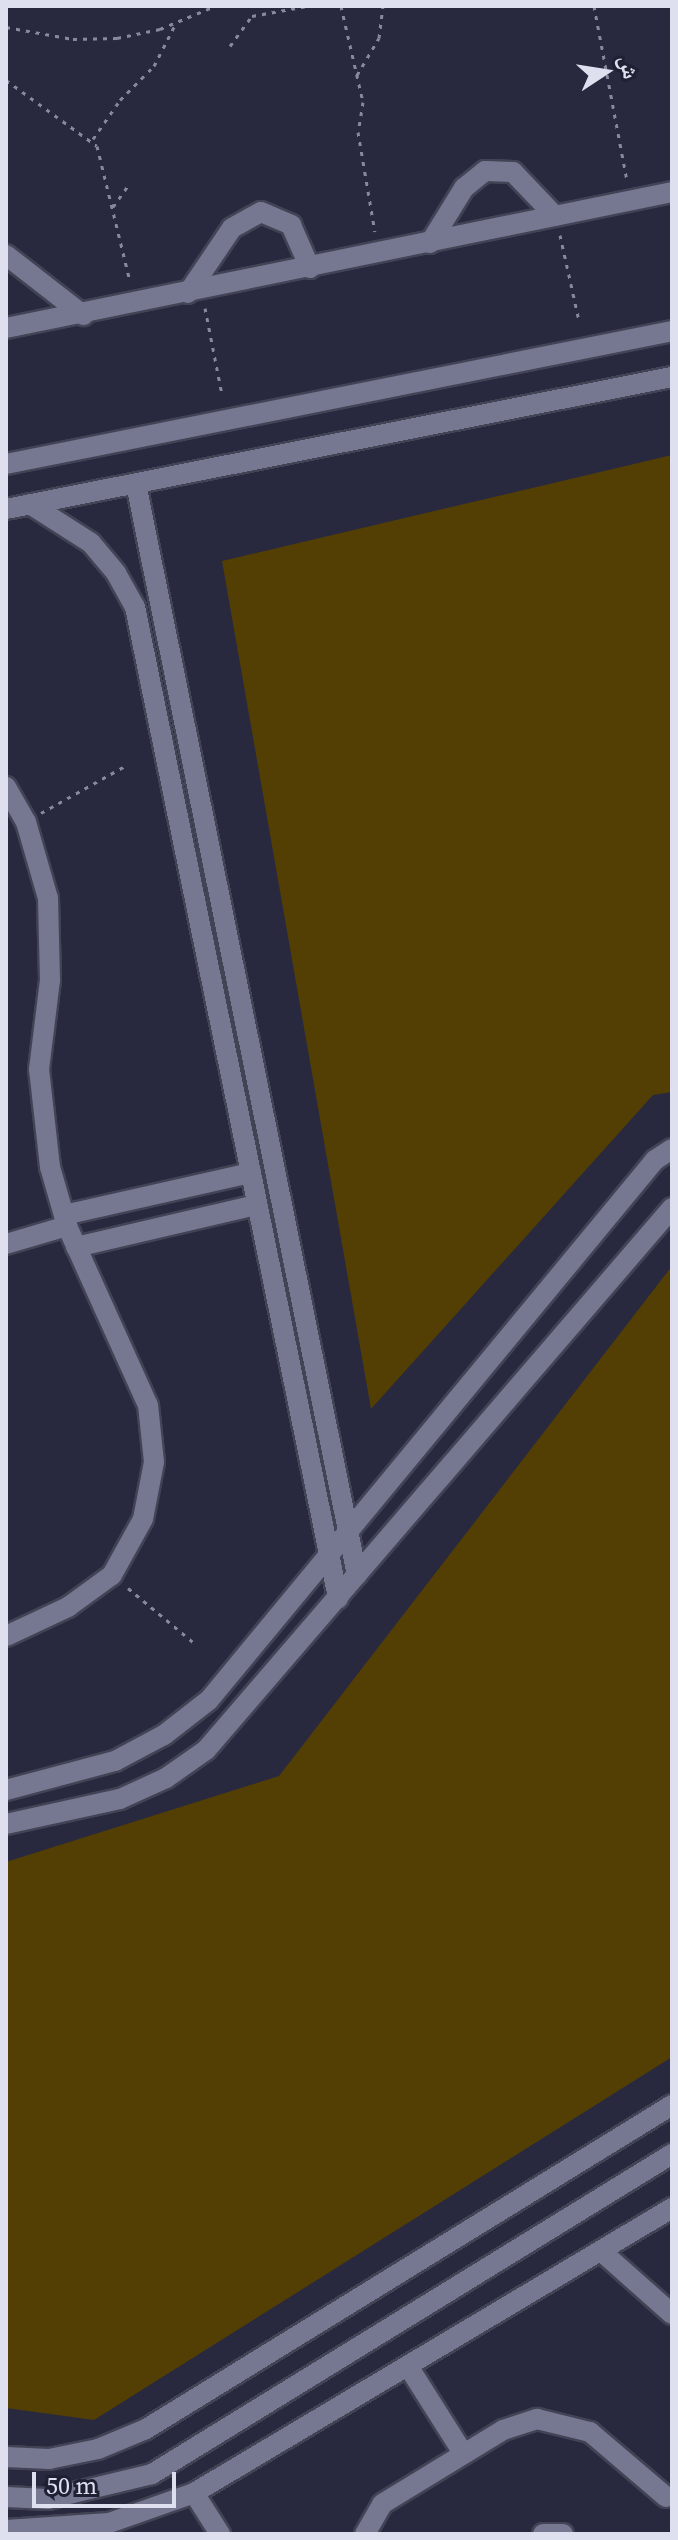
<!DOCTYPE html>
<html>
<head>
<meta charset="utf-8">
<style>
  body { margin:0 }
  #map { position:relative; width:678px; height:2540px; overflow:hidden; background:#28293f; font-family:"Source Serif 4","Noto Naskh Arabic",serif }
  div>[style] { position:absolute }
  [style*='--x'] { left:calc(var(--x)*1px); top:calc(var(--y)*1px); width:calc(var(--w)*1px); rotate:calc(var(--a)*1deg) }
  .green>* { inset:0; background:#533e04 }
  .path>* { height:3px; margin-top:-1.5px; transform-origin:0; background:repeating-linear-gradient(90deg,#88899c 0 4px,transparent 0 10px) }
  .roads { filter:drop-shadow(2px 0 #424355) drop-shadow(-2px 0 #424355) drop-shadow(0 2px #424355) drop-shadow(0 -2px #424355) }
  .minor>* { height:20px; margin:-10px; padding:0 10px; transform-origin:10px; border-radius:10px; background:#767892 }
  span { translate:-50% -50%; white-space:nowrap; text-align:center; line-height:1.15; -webkit-text-stroke:6px #1f2034; paint-order:stroke }
  .frame { position:absolute; inset:0; border:8px solid #dfe0ef; pointer-events:none }
  .north { position:absolute; left:566px; top:32px; width:80px; height:80px; -webkit-text-stroke:6px #1f2034; paint-order:stroke; rotate:78deg; font-size:22px; font-weight:700; line-height:32px; text-align:center; color:#dfe0ef }
  .north::after { content:''; display:block; margin:auto; width:28px; height:36px; background:#dfe0ef; clip-path:polygon(50% 0,100% 100%,50% 72%,0 100%) }
  .scale { position:absolute; left:32px; top:2472px; width:144px; height:36px; box-sizing:border-box; border:4px solid #dfe0ef; border-top:0; padding-left:10px; font-size:24px; line-height:28px; white-space:nowrap; color:#dfe0ef; -webkit-text-stroke:6px #1f2034; paint-order:stroke }
</style>
</head>
<body>
<div id="map">
  <div class="green">
    <div style="clip-path:polygon(672px 455px,672px 1092px,653px 1095px,371px 1409px,222px 561px)"></div>
    <div style="clip-path:polygon(672px 1266px,672px 2057px,94px 2420px,6px 2408px,6px 1862px,279px 1776px)"></div>
  </div>
  <div class="path">
    <div style="--x:341;--y:6;--w:98;--a:77.1"></div>
    <div style="--x:363;--y:102;--w:30;--a:99"></div>
    <div style="--x:358;--y:132;--w:101;--a:80.4"></div>
    <div style="--x:594;--y:6;--w:178;--a:79.3"></div>
    <div style="--x:6;--y:27;--w:68;--a:10.2"></div>
    <div style="--x:73;--y:39;--w:44;--a:-1.3"></div>
    <div style="--x:117;--y:38;--w:44;--a:-11.8"></div>
    <div style="--x:160;--y:29;--w:60;--a:-22.7"></div>
    <div style="--x:230;--y:46;--w:37;--a:-54"></div>
    <div style="--x:252;--y:16;--w:56;--a:-10.3"></div>
    <div style="--x:357;--y:75;--w:43;--a:-59.3"></div>
    <div style="--x:379;--y:38;--w:32;--a:-83"></div>
    <div style="--x:6;--y:80;--w:112;--a:36"></div>
    <div style="--x:97;--y:146;--w:139;--a:76.3"></div>
    <div style="--x:93;--y:139;--w:47;--a:-55.3"></div>
    <div style="--x:120;--y:100;--w:48;--a:-45"></div>
    <div style="--x:154;--y:66;--w:48;--a:-62.9"></div>
    <div style="--x:113;--y:207;--w:28;--a:-55"></div>
    <div style="--x:560;--y:235;--w:88;--a:77.5"></div>
    <div style="--x:205;--y:308;--w:89;--a:78.9"></div>
    <div style="--x:41;--y:813;--w:96;--a:-29.2"></div>
    <div style="--x:128;--y:1588;--w:85;--a:39.7"></div>
  </div>
  <div class="roads">
    <div class="minor">
      <div style="--x:430;--y:243;--w:65;--a:-58.3"></div>
      <div style="--x:464;--y:188;--w:27;--a:-39"></div>
      <div style="--x:485;--y:171;--w:28;--a:2"></div>
      <div style="--x:513;--y:172;--w:61;--a:46.3"></div>
      <div style="--x:6;--y:255;--w:98;--a:37.9"></div>
      <div style="--x:188;--y:293;--w:78;--a:-55.9"></div>
      <div style="--x:232;--y:228;--w:33;--a:-29"></div>
      <div style="--x:261;--y:212;--w:33;--a:23"></div>
      <div style="--x:291;--y:225;--w:47;--a:66.2"></div>
      <div style="--x:6;--y:328;--w:680;--a:-11.54"></div>
      <div style="--x:6;--y:464;--w:679;--a:-11.29"></div>
      <div style="--x:136;--y:484;--w:1113;--a:78.55"></div>
      <div style="--x:30;--y:504;--w:72;--a:32.6"></div>
      <div style="--x:91;--y:543;--w:39;--a:50"></div>
      <div style="--x:116;--y:573;--w:39;--a:61"></div>
      <div style="--x:135;--y:607;--w:1012;--a:78.42"></div>
      <div style="--x:6;--y:509;--w:679;--a:-11.21"></div>
      <div style="--x:6;--y:787;--w:40;--a:60.3"></div>
      <div style="--x:26;--y:822;--w:79;--a:73.9"></div>
      <div style="--x:48;--y:898;--w:82;--a:88.6"></div>
      <div style="--x:50;--y:980;--w:90;--a:97"></div>
      <div style="--x:39;--y:1069;--w:99;--a:83.6"></div>
      <div style="--x:50;--y:1167;--w:61;--a:73.9"></div>
      <div style="--x:67;--y:1226;--w:196;--a:65.7"></div>
      <div style="--x:148;--y:1405;--w:57;--a:84"></div>
      <div style="--x:154;--y:1462;--w:58;--a:100.9"></div>
      <div style="--x:143;--y:1519;--w:64;--a:119"></div>
      <div style="--x:112;--y:1575;--w:54;--a:144"></div>
      <div style="--x:68;--y:1607;--w:68;--a:154.9"></div>
      <div style="--x:64;--y:1215;--w:192;--a:-12.7"></div>
      <div style="--x:6;--y:1244;--w:64;--a:-16.4"></div>
      <div style="--x:76;--y:1247;--w:186;--a:-13.1"></div>
      <div style="--x:6;--y:1790;--w:113;--a:-14.9"></div>
      <div style="--x:115;--y:1761;--w:55;--a:-28"></div>
      <div style="--x:164;--y:1735;--w:57;--a:-37.9"></div>
      <div style="--x:209;--y:1700;--w:700;--a:-50.45"></div>
      <div style="--x:655;--y:1160;--w:20;--a:-33"></div>
      <div style="--x:6;--y:1824;--w:117;--a:-12.4"></div>
      <div style="--x:120;--y:1799;--w:51;--a:-24.5"></div>
      <div style="--x:166;--y:1778;--w:49;--a:-35"></div>
      <div style="--x:206;--y:1750;--w:715;--a:-49.31"></div>
      <div style="--x:601;--y:2251;--w:95;--a:41.6"></div>
      <div style="--x:408;--y:2366;--w:103;--a:57.7"></div>
      <div style="--x:6;--y:2457;--w:43;--a:2.7"></div>
      <div style="--x:49;--y:2459;--w:50;--a:-11.5"></div>
      <div style="--x:98;--y:2449;--w:52;--a:-22.6"></div>
      <div style="--x:146;--y:2429;--w:618;--a:-31.63"></div>
      <div style="--x:194;--y:2493;--w:49;--a:57.6"></div>
      <div style="--x:6;--y:2497;--w:42;--a:2.7"></div>
      <div style="--x:48;--y:2499;--w:107;--a:-13.5"></div>
      <div style="--x:152;--y:2474;--w:611;--a:-31.61"></div>
      <div style="--x:6;--y:2530;--w:103;--a:-3.9"></div>
      <div style="--x:109;--y:2523;--w:90;--a:-19.4"></div>
      <div style="--x:194;--y:2493;--w:557;--a:-30.8"></div>
      <div style="--x:365;--y:2534;--w:34;--a:-60"></div>
      <div style="--x:382;--y:2504;--w:142;--a:-31.4"></div>
      <div style="--x:503;--y:2430;--w:36;--a:-18"></div>
      <div style="--x:537;--y:2419;--w:55;--a:13.8"></div>
      <div style="--x:590;--y:2432;--w:100;--a:40.5"></div>
      <div style="--x:543;--y:2534;--w:20;--a:0"></div>
    </div>
  </div>
  <div class="frame"></div>
  <div class="north">ش</div>
  <div class="scale">50 m</div>
</div>
</body>
</html>
